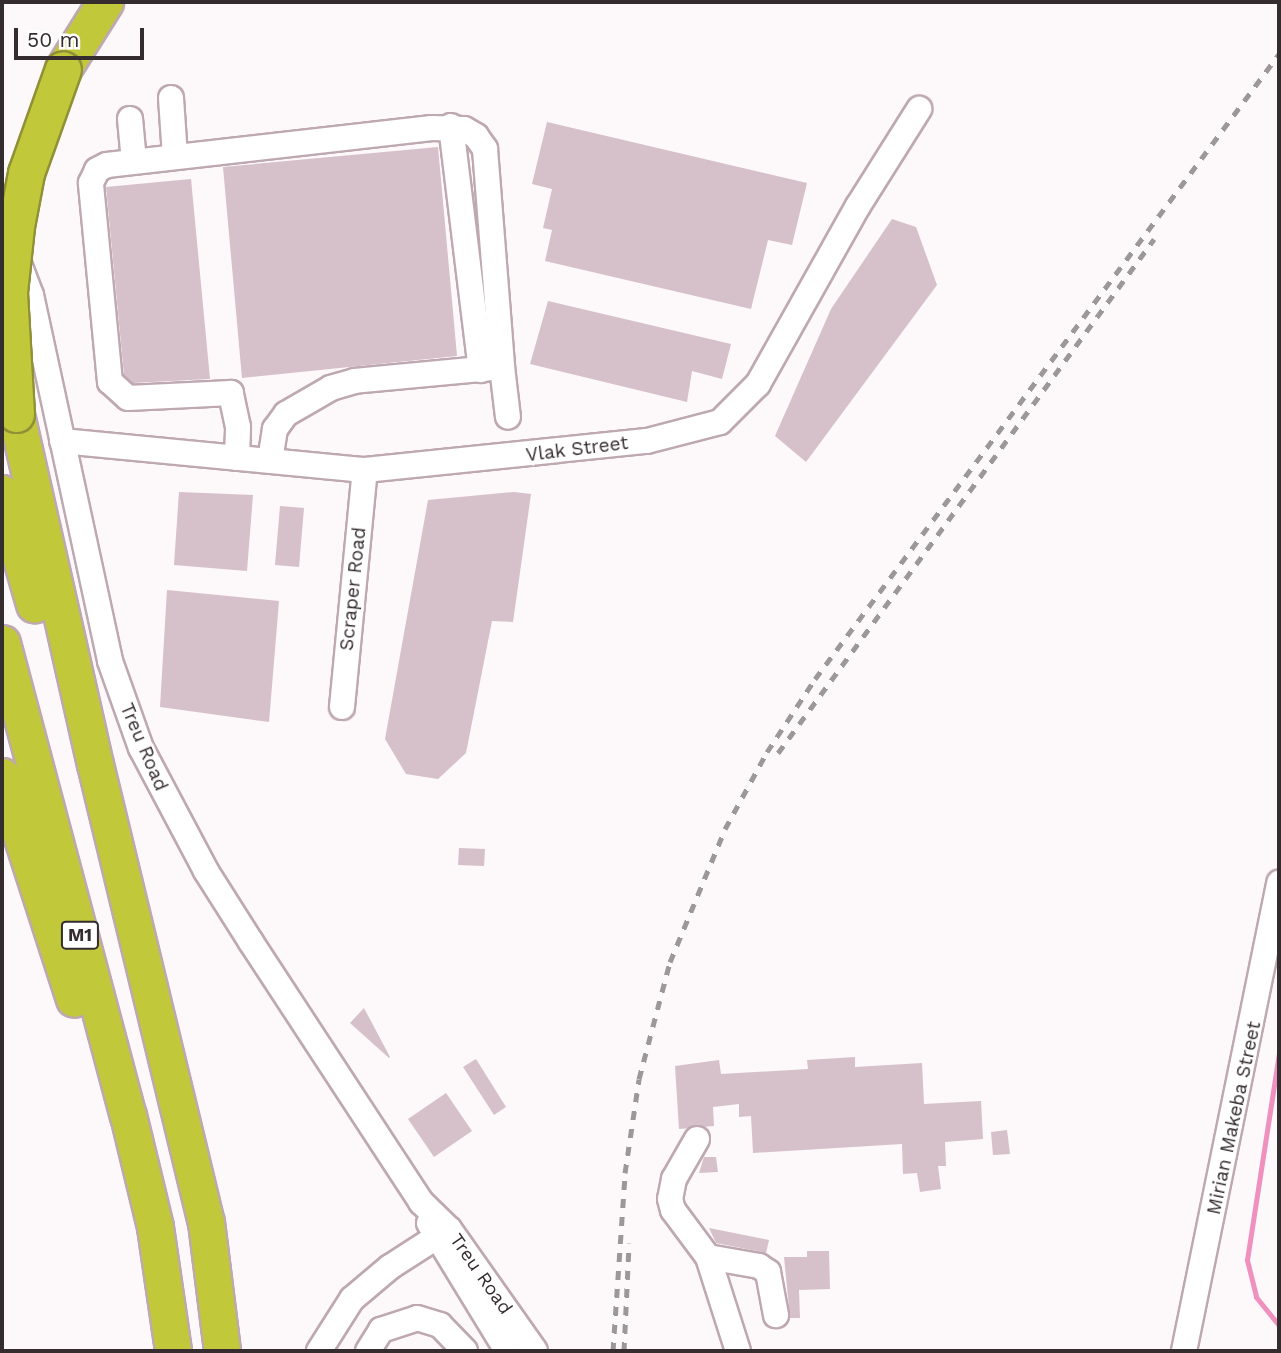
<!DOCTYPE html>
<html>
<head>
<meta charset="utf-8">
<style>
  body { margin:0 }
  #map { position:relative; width:1281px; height:1353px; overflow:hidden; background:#fdf8fa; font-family:"Work Sans",sans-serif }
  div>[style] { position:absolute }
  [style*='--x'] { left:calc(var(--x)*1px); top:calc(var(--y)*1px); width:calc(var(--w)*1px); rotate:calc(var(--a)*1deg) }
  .stream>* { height:5px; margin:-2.5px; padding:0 2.5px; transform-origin:2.5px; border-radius:2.5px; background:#ef90be }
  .building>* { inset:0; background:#d6c0c9 }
  .roads { filter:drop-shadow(2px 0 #bea8b1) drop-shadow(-2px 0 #bea8b1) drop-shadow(0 2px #bea8b1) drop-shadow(0 -2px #bea8b1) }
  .minor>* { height:24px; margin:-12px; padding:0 12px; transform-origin:12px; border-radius:12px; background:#fff }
  .highway>* { height:35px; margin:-17.5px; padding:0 17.5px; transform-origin:17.5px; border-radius:17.5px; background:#c1c839 }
  .rail>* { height:5px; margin-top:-2.5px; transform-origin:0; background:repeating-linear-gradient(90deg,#9e979a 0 9px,transparent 0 18px) }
  .bridges { filter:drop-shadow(2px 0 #909136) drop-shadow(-2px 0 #909136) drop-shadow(0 2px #909136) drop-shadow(0 -2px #909136) }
  .highway-bridge>* { height:35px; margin:-17.5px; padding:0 17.5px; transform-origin:17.5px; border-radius:17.5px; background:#c1c839 }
  span { translate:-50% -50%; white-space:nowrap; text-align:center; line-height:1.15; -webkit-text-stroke:5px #fff; paint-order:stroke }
  .shield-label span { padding:2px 5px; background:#fff; border:2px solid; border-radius:5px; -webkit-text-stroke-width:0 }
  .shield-label { font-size:18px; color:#352c30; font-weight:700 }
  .street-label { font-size:19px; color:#352c30 }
  .frame { position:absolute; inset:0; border:4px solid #352c30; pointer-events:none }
  .scale { position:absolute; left:14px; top:28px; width:130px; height:32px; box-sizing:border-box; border:4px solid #352c30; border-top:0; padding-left:9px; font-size:21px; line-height:24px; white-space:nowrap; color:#352c30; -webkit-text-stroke:5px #fff; paint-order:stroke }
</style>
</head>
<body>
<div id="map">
  <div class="stream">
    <div style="--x:1279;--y:1053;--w:209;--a:98.8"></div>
    <div style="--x:1247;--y:1260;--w:38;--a:76"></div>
    <div style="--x:1256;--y:1297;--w:36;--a:51"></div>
  </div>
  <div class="building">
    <div style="clip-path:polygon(547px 122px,807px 183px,792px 245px,768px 240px,751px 309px,545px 261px,552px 230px,543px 228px,552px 189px,532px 184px)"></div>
    <div style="clip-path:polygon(438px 147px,457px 356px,242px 378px,223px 167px)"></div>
    <div style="clip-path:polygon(191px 179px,210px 379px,133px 383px,124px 375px,106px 187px)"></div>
    <div style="clip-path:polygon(892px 219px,916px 227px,937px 285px,806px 462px,775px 436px,831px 309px)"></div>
    <div style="clip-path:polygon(548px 301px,731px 344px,722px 379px,692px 371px,687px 402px,530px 364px)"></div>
    <div style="clip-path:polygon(179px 492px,253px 495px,247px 571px,174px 565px)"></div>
    <div style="clip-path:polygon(514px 492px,531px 494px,513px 622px,492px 621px,466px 753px,438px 779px,406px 774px,385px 739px,428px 500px)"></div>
    <div style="clip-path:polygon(280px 506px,304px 508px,299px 567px,275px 565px)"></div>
    <div style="clip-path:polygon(167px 590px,279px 601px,269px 722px,160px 707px)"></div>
    <div style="clip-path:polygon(459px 848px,485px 849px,484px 866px,458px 865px)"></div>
    <div style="clip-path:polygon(364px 1008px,390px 1057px,389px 1058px,350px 1023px)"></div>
    <div style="clip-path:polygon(855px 1057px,855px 1067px,922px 1063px,924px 1104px,981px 1101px,983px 1139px,945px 1142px,946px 1166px,938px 1166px,941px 1189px,920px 1192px,917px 1173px,903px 1174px,902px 1144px,753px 1153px,751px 1116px,739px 1117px,739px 1104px,713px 1107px,714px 1126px,679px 1129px,675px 1066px,719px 1060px,721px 1074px,808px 1069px,807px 1060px)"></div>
    <div style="clip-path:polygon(476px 1059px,506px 1107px,494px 1115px,463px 1067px)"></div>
    <div style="clip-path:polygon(446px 1093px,472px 1131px,434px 1157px,408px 1119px)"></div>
    <div style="clip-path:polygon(1007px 1130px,1010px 1154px,993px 1155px,991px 1132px)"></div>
    <div style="clip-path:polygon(704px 1157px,716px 1157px,718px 1172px,699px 1173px)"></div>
    <div style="clip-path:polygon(709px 1228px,769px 1240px,766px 1253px,716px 1243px)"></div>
    <div style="clip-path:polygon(807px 1251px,829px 1251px,830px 1289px,799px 1290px,800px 1318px,790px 1318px,784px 1257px,807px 1257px)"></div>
  </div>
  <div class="roads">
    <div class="minor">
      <div style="--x:171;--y:98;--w:58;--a:86.1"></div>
      <div style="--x:130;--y:119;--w:42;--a:84.6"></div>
      <div style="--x:451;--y:126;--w:246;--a:83"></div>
      <div style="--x:16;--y:256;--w:42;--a:69"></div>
      <div style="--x:31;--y:295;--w:374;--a:77.8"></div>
      <div style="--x:110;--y:661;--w:92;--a:70.4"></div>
      <div style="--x:141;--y:748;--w:139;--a:62.1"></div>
      <div style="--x:206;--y:871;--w:84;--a:57.6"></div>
      <div style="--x:251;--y:942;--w:311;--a:56.8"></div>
      <div style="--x:421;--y:1202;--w:39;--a:44"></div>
      <div style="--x:449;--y:1229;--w:149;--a:54.8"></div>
      <div style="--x:502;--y:367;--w:50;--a:83.2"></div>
      <div style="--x:62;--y:441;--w:304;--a:5.5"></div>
      <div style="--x:365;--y:470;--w:283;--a:-5.9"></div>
      <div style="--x:647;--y:441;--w:75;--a:-14.6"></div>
      <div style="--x:720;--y:422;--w:54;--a:-45"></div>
      <div style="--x:758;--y:384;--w:204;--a:-60.7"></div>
      <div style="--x:858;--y:206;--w:115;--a:-57.8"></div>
      <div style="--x:237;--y:458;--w:31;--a:-88"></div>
      <div style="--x:238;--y:427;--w:35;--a:-102"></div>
      <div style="--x:231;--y:393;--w:103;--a:177.2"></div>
      <div style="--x:128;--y:398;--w:24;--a:-138"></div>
      <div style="--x:110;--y:382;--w:200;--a:-95.5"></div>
      <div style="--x:91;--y:183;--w:14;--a:-65"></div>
      <div style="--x:97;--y:170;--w:11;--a:-27"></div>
      <div style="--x:107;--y:165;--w:327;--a:-6.5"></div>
      <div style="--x:432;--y:128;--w:32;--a:2"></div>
      <div style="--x:464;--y:129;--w:14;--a:30"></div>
      <div style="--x:476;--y:136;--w:16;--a:55"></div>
      <div style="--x:485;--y:149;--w:219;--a:85.5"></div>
      <div style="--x:502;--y:367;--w:148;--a:174.6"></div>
      <div style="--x:355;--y:381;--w:25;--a:164"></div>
      <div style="--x:331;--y:388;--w:52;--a:150"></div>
      <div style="--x:286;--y:414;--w:19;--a:126"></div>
      <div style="--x:275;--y:429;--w:32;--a:99"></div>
      <div style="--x:342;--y:707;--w:238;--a:-84.5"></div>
      <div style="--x:697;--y:1139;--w:46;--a:119.9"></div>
      <div style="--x:674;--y:1179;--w:20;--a:101"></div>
      <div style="--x:670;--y:1199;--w:11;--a:75"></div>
      <div style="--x:673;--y:1210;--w:59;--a:53.3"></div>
      <div style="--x:708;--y:1257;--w:99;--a:72.3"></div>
      <div style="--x:429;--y:1223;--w:150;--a:58.6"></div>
      <div style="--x:708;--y:1257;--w:52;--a:10"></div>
      <div style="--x:759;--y:1266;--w:11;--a:34"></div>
      <div style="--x:768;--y:1272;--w:44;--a:79.5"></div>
      <div style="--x:319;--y:1351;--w:62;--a:-57.6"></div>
      <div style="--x:352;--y:1299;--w:50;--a:-40.1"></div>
      <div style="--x:390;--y:1267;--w:70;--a:-32.8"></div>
      <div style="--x:368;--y:1351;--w:25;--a:-58"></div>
      <div style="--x:381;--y:1330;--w:38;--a:-18"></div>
      <div style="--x:417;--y:1318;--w:24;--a:17"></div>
      <div style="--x:440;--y:1325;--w:36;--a:46"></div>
      <div style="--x:1184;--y:1351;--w:478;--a:-78.5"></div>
    </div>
    <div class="highway">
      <div style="--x:63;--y:69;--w:79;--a:-57.9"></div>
      <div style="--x:16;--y:414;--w:359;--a:77.3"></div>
      <div style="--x:95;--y:764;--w:471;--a:76.4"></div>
      <div style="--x:206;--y:1222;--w:130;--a:82.9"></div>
      <div style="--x:2;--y:493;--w:116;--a:73.9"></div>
      <div style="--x:2;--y:643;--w:489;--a:75.1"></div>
      <div style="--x:128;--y:1115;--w:115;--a:76.4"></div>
      <div style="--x:155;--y:1227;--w:125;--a:81.7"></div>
      <div style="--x:2;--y:776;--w:234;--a:72.1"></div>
    </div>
  </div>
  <div class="rail">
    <div style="--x:778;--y:753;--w:637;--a:-53.81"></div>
    <div style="--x:613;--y:1351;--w:178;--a:-86.1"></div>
    <div style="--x:625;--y:1173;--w:95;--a:-81.5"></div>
    <div style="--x:639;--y:1079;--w:121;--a:-75.2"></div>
    <div style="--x:670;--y:962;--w:144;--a:-67.5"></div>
    <div style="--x:725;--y:829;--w:88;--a:-61.4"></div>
    <div style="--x:767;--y:752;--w:87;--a:-56.7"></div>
    <div style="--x:815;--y:679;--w:778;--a:-53.41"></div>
    <div style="--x:624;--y:1351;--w:108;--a:-87.3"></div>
  </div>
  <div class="bridges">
    <div class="highway-bridge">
      <div style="--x:16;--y:414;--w:122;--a:-93.3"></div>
      <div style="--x:9;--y:292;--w:66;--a:-83.9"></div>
      <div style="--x:16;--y:226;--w:54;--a:-79.3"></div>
      <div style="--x:26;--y:173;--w:110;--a:-70.4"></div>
    </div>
  </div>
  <div class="shield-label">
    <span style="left:80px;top:935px">M1</span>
  </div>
  <div class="street-label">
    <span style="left:577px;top:449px;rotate:-7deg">Vlak Street</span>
    <span style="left:353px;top:589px;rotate:-84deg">Scraper Road</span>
    <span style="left:144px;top:747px;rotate:67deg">Treu Road</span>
    <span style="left:1234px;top:1118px;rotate:-78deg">Mirian Makeba Street</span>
    <span style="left:481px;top:1274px;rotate:55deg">Treu Road</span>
  </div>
  <div class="frame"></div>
  <div class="scale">50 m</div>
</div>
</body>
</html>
